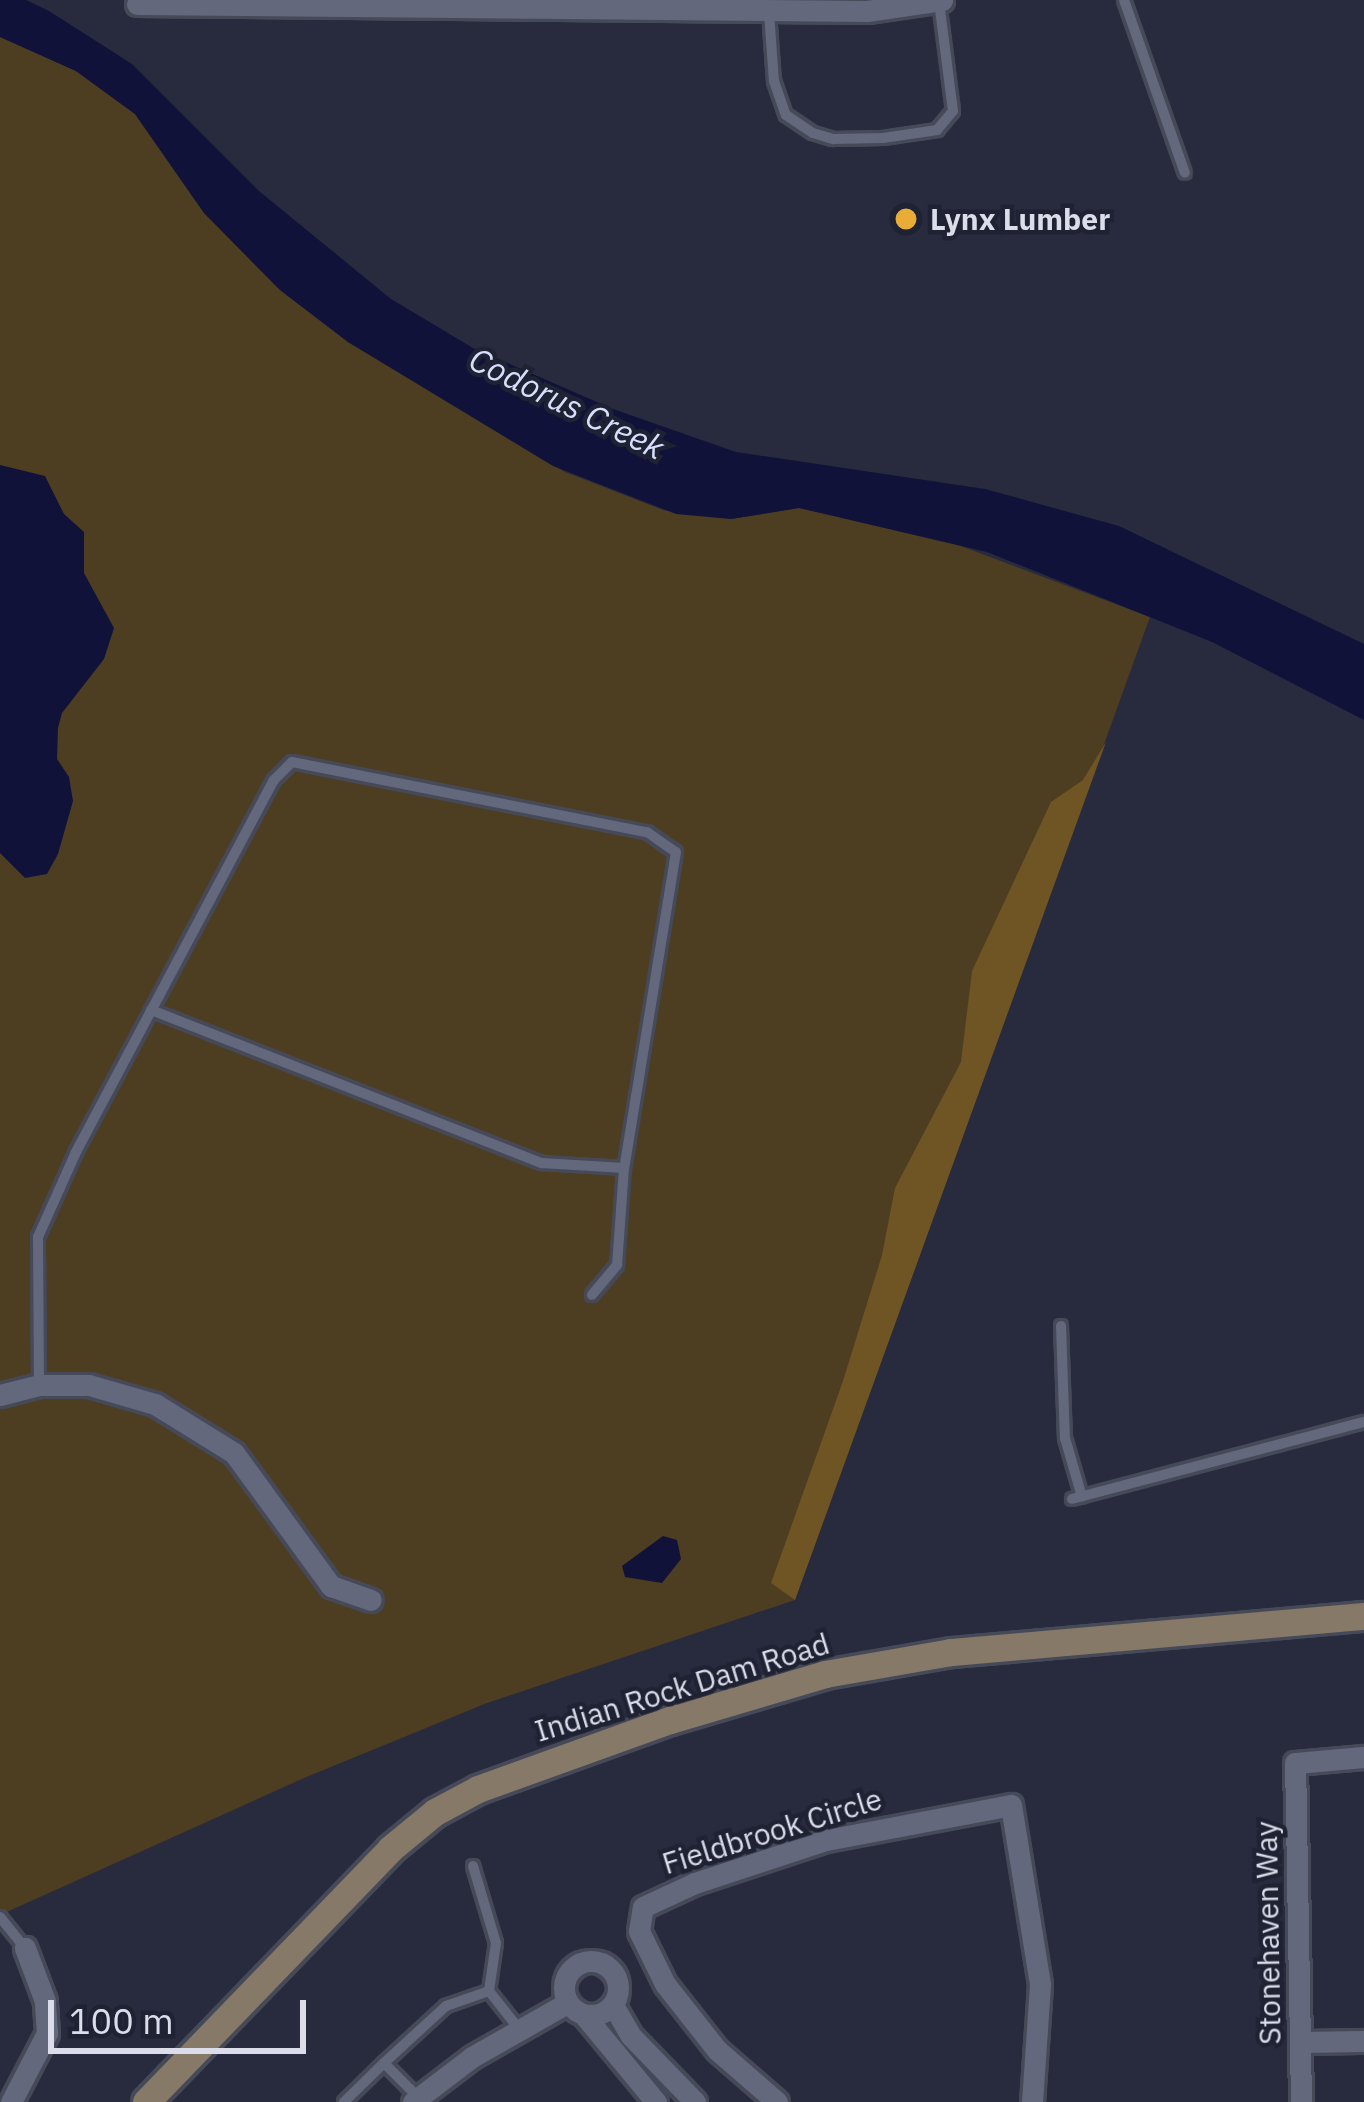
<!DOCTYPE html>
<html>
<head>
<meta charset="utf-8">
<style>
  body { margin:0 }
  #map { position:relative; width:1364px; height:2102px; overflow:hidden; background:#282b3d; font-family:"IBM Plex Sans",sans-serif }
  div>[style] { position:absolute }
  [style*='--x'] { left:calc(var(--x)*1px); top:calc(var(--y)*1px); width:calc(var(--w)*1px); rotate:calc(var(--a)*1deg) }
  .green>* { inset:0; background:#4d3d21 }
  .forest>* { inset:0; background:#6f5424 }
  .water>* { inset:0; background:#101239 }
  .roads { filter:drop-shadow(3px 0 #464957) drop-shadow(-3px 0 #464957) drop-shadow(0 3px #464957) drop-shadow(0 -3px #464957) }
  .lane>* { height:10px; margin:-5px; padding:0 5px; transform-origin:5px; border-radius:5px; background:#63687c }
  .street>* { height:21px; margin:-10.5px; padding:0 10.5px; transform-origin:10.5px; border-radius:10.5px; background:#63687c }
  .street>.ring { margin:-10.5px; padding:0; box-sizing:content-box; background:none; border:21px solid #63687c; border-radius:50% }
  .secondary>* { height:27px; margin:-13.5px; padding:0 13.5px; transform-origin:13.5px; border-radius:13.5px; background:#867968 }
  .dots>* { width:33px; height:33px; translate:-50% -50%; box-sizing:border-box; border:6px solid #1e2233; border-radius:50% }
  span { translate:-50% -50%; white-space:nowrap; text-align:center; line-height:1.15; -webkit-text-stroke:9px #1e2233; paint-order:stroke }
  .poi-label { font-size:30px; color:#dbdeea; font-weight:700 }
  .left { translate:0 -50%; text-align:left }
  .street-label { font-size:30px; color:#dbdeea }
  .water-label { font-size:33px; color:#d8dffd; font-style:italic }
  .scale { position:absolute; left:48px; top:2000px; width:258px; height:54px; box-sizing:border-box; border:6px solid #dbdeea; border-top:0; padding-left:15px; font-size:36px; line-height:42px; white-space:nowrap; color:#dbdeea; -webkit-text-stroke:9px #1e2233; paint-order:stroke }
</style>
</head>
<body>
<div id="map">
  <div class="green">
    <div style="clip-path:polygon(0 37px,76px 71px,135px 114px,204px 213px,280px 290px,348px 342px,565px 472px,663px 510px,731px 519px,799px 508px,937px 537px,1150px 617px,795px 1600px,487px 1703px,304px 1778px,0 1915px)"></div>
  </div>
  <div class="forest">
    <div style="clip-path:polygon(1106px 742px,795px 1600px,771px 1583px,843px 1381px,882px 1255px,895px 1188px,961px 1062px,972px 971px,1051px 802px,1083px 780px)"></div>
  </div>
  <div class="water">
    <div style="clip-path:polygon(0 0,26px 0,49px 11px,132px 64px,259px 191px,391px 299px,473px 348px,613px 409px,736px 452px,985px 489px,1119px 526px,1364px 644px,1364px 720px,1212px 642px,987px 552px,799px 508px,731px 519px,676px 514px,553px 466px,348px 342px,280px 290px,204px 213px,135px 114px,76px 71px,0 37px)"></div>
    <div style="clip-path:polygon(0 465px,45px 476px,64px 514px,84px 532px,84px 573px,114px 628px,104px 659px,62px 713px,58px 728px,57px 759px,69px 777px,73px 801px,58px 854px,47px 874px,25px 878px,0 853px)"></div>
    <div style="clip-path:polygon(663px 1536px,677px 1540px,681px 1559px,662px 1583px,625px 1577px,622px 1566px)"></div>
  </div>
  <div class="roads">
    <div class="lane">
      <div style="--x:1124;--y:0;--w:183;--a:70.6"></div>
      <div style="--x:769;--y:12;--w:69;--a:85.9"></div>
      <div style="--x:774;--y:81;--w:36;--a:71"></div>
      <div style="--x:786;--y:115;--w:32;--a:34"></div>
      <div style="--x:813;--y:133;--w:21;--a:17"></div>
      <div style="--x:833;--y:139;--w:50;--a:-1.1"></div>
      <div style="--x:883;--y:138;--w:55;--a:-8.4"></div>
      <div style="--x:937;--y:130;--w:25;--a:-50"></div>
      <div style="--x:953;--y:111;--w:110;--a:-97.3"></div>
      <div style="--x:151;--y:1010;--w:420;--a:21.4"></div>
      <div style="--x:542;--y:1163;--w:82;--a:3.5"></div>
      <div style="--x:1061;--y:1326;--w:112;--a:88"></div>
      <div style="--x:1065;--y:1438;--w:61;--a:73.9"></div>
      <div style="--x:39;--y:1385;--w:148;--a:-90.4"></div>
      <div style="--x:38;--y:1237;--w:93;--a:-65.9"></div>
      <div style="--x:76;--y:1152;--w:421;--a:-62"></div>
      <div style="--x:274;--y:780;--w:25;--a:-45"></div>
      <div style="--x:292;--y:762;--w:362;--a:11.2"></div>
      <div style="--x:647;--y:832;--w:35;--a:35"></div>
      <div style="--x:676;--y:852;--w:320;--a:99.3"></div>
      <div style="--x:624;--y:1168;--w:97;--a:94.1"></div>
      <div style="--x:617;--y:1265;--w:39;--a:130"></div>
      <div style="--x:1072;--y:1499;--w:302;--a:-14.8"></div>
      <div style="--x:473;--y:1866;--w:80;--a:73.4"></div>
      <div style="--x:496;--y:1943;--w:49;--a:98.3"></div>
      <div style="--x:0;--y:1917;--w:38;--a:51"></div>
      <div style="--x:384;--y:2063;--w:84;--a:-42.6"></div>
      <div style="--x:446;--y:2006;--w:46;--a:-19.2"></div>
      <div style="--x:489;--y:1991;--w:48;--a:51.7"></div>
      <div style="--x:344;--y:2102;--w:56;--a:-44.3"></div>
      <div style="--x:384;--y:2063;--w:48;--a:45"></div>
    </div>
    <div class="street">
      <div style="--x:137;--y:4;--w:730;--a:0.55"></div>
      <div style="--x:867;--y:11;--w:76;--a:-8.3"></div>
      <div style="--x:0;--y:1395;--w:40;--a:-14.4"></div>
      <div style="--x:39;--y:1385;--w:50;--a:0"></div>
      <div style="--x:89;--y:1385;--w:69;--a:16.1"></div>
      <div style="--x:155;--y:1404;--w:93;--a:31.8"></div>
      <div style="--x:234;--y:1453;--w:165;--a:53.9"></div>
      <div style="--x:331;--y:1586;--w:42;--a:19.3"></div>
      <div class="ring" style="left:564px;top:1961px;width:33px;height:33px"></div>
      <div style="--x:613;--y:2005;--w:36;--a:60"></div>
      <div style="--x:631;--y:2036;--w:92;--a:45.9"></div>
      <div style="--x:584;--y:2015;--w:113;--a:50.4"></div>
      <div style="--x:1300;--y:2042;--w:64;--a:-0.9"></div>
      <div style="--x:11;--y:2102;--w:78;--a:-62.4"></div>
      <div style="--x:47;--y:2033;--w:32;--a:-94"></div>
      <div style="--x:45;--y:2001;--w:57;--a:-110.7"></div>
      <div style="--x:413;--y:2102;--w:74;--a:-37.3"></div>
      <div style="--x:472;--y:2057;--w:109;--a:-29.6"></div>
      <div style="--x:777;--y:2102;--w:79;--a:-139.1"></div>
      <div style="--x:717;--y:2050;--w:84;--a:-128.2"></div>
      <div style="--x:665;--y:1984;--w:59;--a:-116.1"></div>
      <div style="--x:639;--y:1931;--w:24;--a:-81"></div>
      <div style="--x:643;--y:1907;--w:57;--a:-24.8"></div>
      <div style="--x:695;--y:1883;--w:138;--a:-18.2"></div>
      <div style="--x:826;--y:1840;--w:188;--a:-10.7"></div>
      <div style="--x:1011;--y:1805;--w:182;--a:80.8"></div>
      <div style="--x:1040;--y:1985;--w:117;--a:93.9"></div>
      <div style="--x:1301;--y:2102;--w:339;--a:-91"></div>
      <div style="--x:1295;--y:1763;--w:69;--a:-5"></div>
    </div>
    <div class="secondary">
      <div style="--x:146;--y:2102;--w:351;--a:-46"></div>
      <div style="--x:390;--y:1849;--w:58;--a:-39.4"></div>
      <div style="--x:435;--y:1812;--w:49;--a:-28.1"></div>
      <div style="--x:478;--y:1789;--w:204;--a:-19.8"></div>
      <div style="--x:670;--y:1720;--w:162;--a:-16.5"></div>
      <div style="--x:825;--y:1674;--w:128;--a:-9.9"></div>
      <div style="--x:951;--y:1652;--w:415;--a:-5"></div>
    </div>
  </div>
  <div class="dots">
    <div style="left:906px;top:219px;background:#e8ac37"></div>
  </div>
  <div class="poi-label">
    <span class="left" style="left:930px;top:219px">Lynx Lumber</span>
  </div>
  <div class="street-label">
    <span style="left:682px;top:1687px;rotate:-17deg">Indian Rock Dam Road</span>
    <span style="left:772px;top:1831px;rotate:-17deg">Fieldbrook Circle</span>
    <span style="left:1268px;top:1933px;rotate:-91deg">Stonehaven Way</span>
  </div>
  <div class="water-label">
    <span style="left:567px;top:403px;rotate:26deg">Codorus Creek</span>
  </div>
  <div class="scale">100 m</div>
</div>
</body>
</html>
